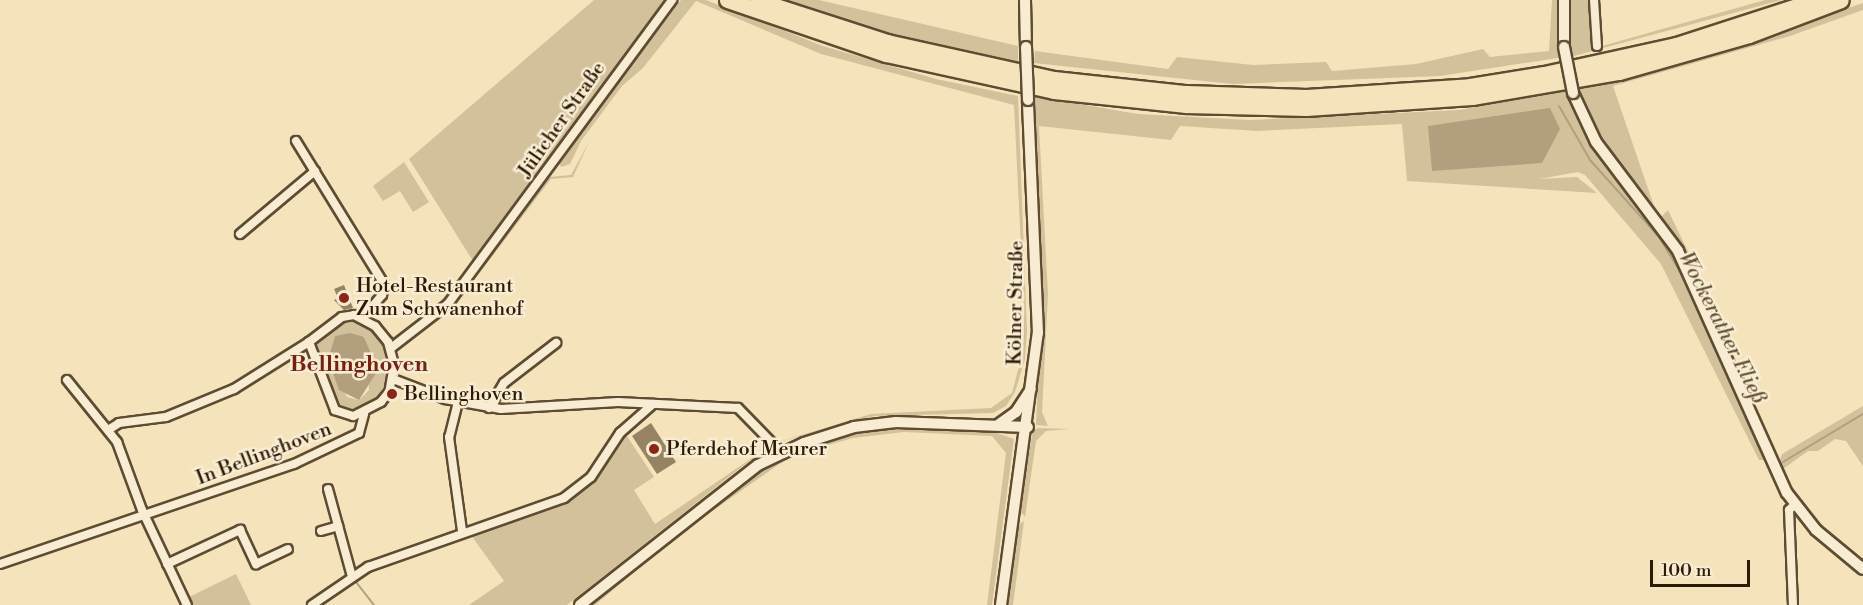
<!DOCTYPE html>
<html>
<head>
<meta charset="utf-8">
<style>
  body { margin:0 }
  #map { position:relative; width:1863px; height:605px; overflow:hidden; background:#f5e3bb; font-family:"Libre Bodoni",serif }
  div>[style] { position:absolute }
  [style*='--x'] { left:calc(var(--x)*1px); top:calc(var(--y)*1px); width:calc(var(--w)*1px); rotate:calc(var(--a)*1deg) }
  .green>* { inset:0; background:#d3c19c }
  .water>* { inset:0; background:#b19f7d }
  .stream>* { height:2px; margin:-1px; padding:0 1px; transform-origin:1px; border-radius:1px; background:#b19f7d }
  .building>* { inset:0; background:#958364 }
  .roads { filter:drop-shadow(2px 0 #5e4c32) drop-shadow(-2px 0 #5e4c32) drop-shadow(0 2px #5e4c32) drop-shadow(0 -2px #5e4c32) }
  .minor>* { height:8px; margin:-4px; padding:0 4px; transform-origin:4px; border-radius:4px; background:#f8edd3 }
  .tertiary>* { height:10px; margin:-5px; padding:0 5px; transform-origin:5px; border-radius:5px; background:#f8edd3 }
  .secondary>* { height:10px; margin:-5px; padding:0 5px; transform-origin:5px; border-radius:5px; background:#f8edd3 }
  .motorway>* { height:15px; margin:-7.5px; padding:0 7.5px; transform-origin:7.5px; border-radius:7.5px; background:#f5e3bb }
  .bridges { filter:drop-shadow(2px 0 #5e4c32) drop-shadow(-2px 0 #5e4c32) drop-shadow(0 2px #5e4c32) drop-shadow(0 -2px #5e4c32) }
  .tertiary-bridge>* { height:10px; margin:-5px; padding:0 5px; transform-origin:5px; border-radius:5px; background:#f8edd3 }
  .secondary-bridge>* { height:10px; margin:-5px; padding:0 5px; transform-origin:5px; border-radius:5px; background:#f8edd3 }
  .dots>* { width:16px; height:16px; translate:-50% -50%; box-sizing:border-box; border:3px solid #f8edd3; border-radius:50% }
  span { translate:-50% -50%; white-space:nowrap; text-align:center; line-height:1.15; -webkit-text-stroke:5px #f8edd3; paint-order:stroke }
  .street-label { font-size:20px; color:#2c1a05 }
  .poi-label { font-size:20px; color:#2c1a05 }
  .left { translate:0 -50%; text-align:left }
  .water-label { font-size:21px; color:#614f35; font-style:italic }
  .quarter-label { font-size:22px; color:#7a1f14; font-weight:700 }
  .scale { position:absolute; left:1650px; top:560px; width:100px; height:27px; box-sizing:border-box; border:3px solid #2c1a05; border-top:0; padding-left:8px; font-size:18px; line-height:21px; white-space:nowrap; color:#2c1a05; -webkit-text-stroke:4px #f8edd3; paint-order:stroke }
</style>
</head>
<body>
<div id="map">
  <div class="green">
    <div style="clip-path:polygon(594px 0,664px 0,473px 261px,409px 159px)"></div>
    <div style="clip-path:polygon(681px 0,706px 0,823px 46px,936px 79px,1018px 96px,1027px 332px,1025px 359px,1015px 392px,1006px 406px,993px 413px,874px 416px,775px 443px,871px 414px,991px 408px,1012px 393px,1023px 351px,1024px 308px,1014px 105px,821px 54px,696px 1px,643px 68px,622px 86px,581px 141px,570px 164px,561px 167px,558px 160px)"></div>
    <div style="clip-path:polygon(784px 0,819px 0,1018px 46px,1018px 63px,899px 37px)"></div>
    <div style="clip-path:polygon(1552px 0,1562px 0,1564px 57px,1440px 76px,1232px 84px,1034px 63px,1035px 51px,1168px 69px,1177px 57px,1253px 65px,1326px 62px,1332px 71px,1416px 64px,1483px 49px,1490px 57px,1549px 51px)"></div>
    <div style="clip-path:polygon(1568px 0,1593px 0,1595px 48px,1765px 0,1782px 0,1570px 57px)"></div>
    <div style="clip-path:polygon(1863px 3px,1863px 10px,1790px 36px,1613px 86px,1655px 209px,1593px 130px,1577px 88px,1707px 56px)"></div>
    <div style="clip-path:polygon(1568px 91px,1676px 255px,1765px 460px,1759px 460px,1661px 264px,1585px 175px,1578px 172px,1539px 179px,1577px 177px,1597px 193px,1407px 181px,1402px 124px,1257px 131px,1180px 126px,1171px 140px,1039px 126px,1048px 294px,1042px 412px,1048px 426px,1036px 425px,1042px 284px,1033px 96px,1138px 114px,1249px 120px,1459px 110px)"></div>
    <div style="clip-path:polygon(589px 142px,573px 177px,551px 179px,478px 275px,549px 177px,571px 175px)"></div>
    <div style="clip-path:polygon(404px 162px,429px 202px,413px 212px,400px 191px,383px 201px,373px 186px)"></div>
    <div style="clip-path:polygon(1668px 210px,1695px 266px,1694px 271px,1660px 218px)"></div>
    <div style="clip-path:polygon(evenodd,357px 320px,380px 336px,388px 348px,389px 376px,379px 395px,362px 409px,354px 410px,337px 404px,315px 345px,343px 323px,357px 320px,349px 335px,362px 340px,364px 336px,367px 345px,369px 390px,359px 400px,347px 397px,328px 359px,335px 336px,349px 335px)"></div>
    <div style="clip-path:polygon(1863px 406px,1863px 466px,1846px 441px,1835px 439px,1818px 451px,1808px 451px,1783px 469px,1787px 476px,1781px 479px,1778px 466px,1782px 454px)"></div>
    <div style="clip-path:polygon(899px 426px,986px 429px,1014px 439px,992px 605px,987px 605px,1006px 453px,992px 436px,904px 432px,853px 438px,789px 456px,856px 431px)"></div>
    <div style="clip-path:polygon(1039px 428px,1069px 429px,1046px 431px,1036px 441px,1025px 517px,1019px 510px,1033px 430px)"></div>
    <div style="clip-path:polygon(625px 433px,654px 477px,634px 490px,655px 524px,771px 445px,773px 448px,749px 461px,567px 605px,469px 605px,504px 581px,468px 531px,579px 490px)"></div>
    <div style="clip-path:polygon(783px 456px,785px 460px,681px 533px,595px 605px,587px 605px,738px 486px)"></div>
    <div style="clip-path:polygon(1024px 521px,1013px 605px,1005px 605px,1017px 526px)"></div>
    <div style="clip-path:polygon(236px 574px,251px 605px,190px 605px,187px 598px)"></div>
  </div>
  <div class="water">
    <div style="clip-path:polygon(1550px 108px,1560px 129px,1542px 163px,1432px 171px,1428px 126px)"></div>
    <div style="clip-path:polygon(350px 333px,364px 337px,378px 370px,359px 400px,339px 390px,328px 359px,335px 336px)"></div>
  </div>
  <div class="stream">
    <div style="--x:1559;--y:106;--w:62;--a:60.1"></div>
    <div style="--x:1590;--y:160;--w:103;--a:48.1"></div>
    <div style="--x:1659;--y:237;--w:54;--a:58.7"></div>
    <div style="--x:1783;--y:462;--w:93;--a:-31"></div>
    <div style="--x:356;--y:582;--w:29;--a:52"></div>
  </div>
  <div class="building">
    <div style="clip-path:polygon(344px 285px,353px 308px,344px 310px,334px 300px,338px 298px,334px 289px)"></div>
    <div style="clip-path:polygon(651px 423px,676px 462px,657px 474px,632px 436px)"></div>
  </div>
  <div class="roads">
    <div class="minor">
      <div style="--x:1594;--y:0;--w:46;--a:86.3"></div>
      <div style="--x:296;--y:141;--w:168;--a:58.4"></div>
      <div style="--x:384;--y:284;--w:11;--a:100"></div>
      <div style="--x:382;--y:295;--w:30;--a:130"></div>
      <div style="--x:240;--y:234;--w:98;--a:-40"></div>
      <div style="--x:354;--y:315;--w:24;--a:28"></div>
      <div style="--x:375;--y:326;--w:21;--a:51"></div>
      <div style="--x:388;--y:342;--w:24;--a:75"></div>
      <div style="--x:394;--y:365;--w:27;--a:100"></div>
      <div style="--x:389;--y:392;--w:13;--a:129"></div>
      <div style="--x:381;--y:402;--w:31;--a:153"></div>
      <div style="--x:353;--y:416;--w:19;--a:-162"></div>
      <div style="--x:335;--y:410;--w:73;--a:-110.9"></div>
      <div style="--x:309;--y:342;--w:41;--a:-37.1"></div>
      <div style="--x:342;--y:317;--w:12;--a:-9"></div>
      <div style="--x:391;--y:348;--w:72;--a:-37.7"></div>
      <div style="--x:448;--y:304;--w:378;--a:-53.6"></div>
      <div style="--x:393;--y:379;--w:56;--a:21"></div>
      <div style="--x:445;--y:399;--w:57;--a:10.1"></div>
      <div style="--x:501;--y:409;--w:117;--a:-3.4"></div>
      <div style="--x:618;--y:402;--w:120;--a:2.9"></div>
      <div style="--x:738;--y:408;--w:62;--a:45.7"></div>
      <div style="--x:67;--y:380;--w:80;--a:51.1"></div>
      <div style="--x:117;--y:442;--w:72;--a:69.8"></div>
      <div style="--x:142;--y:510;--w:105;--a:64.7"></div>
      <div style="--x:458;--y:402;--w:36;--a:104"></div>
      <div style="--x:449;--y:437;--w:95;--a:82.1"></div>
      <div style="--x:489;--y:408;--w:29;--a:-59"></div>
      <div style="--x:504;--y:383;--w:66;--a:-37.6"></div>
      <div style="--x:108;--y:430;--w:13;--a:-32"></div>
      <div style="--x:119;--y:423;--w:47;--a:-7.3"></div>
      <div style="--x:166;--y:417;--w:74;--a:-22.4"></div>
      <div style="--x:234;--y:389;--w:89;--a:-32.1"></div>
      <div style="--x:328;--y:489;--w:91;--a:74.7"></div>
      <div style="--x:321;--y:531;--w:18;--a:-16"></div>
      <div style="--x:0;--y:564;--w:311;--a:-18.8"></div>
      <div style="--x:294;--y:464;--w:72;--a:-25.5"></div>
      <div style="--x:359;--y:433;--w:20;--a:-75"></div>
      <div style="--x:167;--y:564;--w:81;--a:-25"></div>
      <div style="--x:240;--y:530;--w:38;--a:65"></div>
      <div style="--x:256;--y:564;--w:35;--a:-25"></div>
      <div style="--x:312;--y:605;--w:68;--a:-34.2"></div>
      <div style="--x:368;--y:567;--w:208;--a:-19.4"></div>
      <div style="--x:564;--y:498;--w:34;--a:-38"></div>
      <div style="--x:591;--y:477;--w:53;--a:-56.6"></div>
      <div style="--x:620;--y:433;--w:44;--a:-41.3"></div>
      <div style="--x:1793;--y:605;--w:95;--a:-92.4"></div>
      <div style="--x:1789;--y:510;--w:8;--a:-45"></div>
    </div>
    <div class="tertiary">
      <div style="--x:1564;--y:47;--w:47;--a:-90"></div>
      <div style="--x:1573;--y:93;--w:54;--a:64.9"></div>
      <div style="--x:1596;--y:142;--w:136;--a:53"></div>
      <div style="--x:1678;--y:251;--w:265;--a:65.8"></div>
      <div style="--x:1787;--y:493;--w:47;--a:51.9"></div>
      <div style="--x:1816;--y:530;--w:61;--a:39.7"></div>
    </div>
    <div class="secondary">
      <div style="--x:1025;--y:0;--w:47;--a:88.8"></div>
      <div style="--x:999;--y:424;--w:21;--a:-35"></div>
      <div style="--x:1016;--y:412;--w:27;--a:-57"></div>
      <div style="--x:580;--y:605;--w:226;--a:-38.2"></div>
      <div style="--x:758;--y:465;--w:51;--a:-25.6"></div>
      <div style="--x:804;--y:443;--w:52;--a:-17.7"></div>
      <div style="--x:854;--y:427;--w:42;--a:-6.8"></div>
      <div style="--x:896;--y:422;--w:132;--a:2.2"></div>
      <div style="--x:1001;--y:605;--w:275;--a:-82.3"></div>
      <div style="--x:1038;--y:333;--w:233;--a:-92.5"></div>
    </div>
    <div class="motorway">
      <div style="--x:727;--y:0;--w:168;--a:18.8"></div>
      <div style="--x:886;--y:54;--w:172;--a:12.4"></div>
      <div style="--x:1054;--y:91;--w:133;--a:6.1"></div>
      <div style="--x:1186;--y:105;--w:120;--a:1.4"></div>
      <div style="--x:1306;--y:108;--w:166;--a:-3.8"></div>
      <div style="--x:1472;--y:97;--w:149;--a:-9.7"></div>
      <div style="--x:1619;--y:72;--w:135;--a:-15.9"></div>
      <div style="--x:1749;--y:35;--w:98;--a:-20.8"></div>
      <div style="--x:757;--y:0;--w:137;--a:17.9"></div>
      <div style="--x:887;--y:42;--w:171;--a:12.5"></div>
      <div style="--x:1054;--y:79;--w:133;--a:6.1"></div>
      <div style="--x:1186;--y:93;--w:120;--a:1.9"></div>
      <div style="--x:1306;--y:97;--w:164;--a:-3.8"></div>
      <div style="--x:1470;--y:86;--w:75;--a:-9.2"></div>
      <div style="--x:1544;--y:74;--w:135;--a:-12.4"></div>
      <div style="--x:1676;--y:45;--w:146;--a:-17.9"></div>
    </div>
  </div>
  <div class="bridges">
    <div class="tertiary-bridge">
      <div style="--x:1564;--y:47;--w:47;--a:78.9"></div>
    </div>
    <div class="secondary-bridge">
      <div style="--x:1026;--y:47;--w:53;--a:87.8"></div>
    </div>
  </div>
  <div class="dots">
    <div style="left:344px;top:298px;background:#8f2418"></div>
    <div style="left:392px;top:394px;background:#8f2418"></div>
    <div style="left:654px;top:449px;background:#8f2418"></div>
  </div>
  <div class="street-label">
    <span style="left:562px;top:120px;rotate:-55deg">Jülicher Straße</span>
    <span style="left:1016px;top:303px;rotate:-89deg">Kölner Straße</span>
    <span style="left:264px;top:454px;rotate:-21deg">In Bellinghoven</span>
  </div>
  <div class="poi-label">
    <span class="left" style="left:356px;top:298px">Hotel-Restaurant<br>Zum Schwanenhof</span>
    <span class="left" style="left:404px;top:394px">Bellinghoven</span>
    <span class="left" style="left:666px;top:449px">Pferdehof Meurer</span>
  </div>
  <div class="water-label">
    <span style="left:1722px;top:328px;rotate:63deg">Wockerather Fließ</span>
  </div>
  <div class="quarter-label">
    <span style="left:359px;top:365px">Bellinghoven</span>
  </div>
  <div class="scale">100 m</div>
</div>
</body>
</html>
